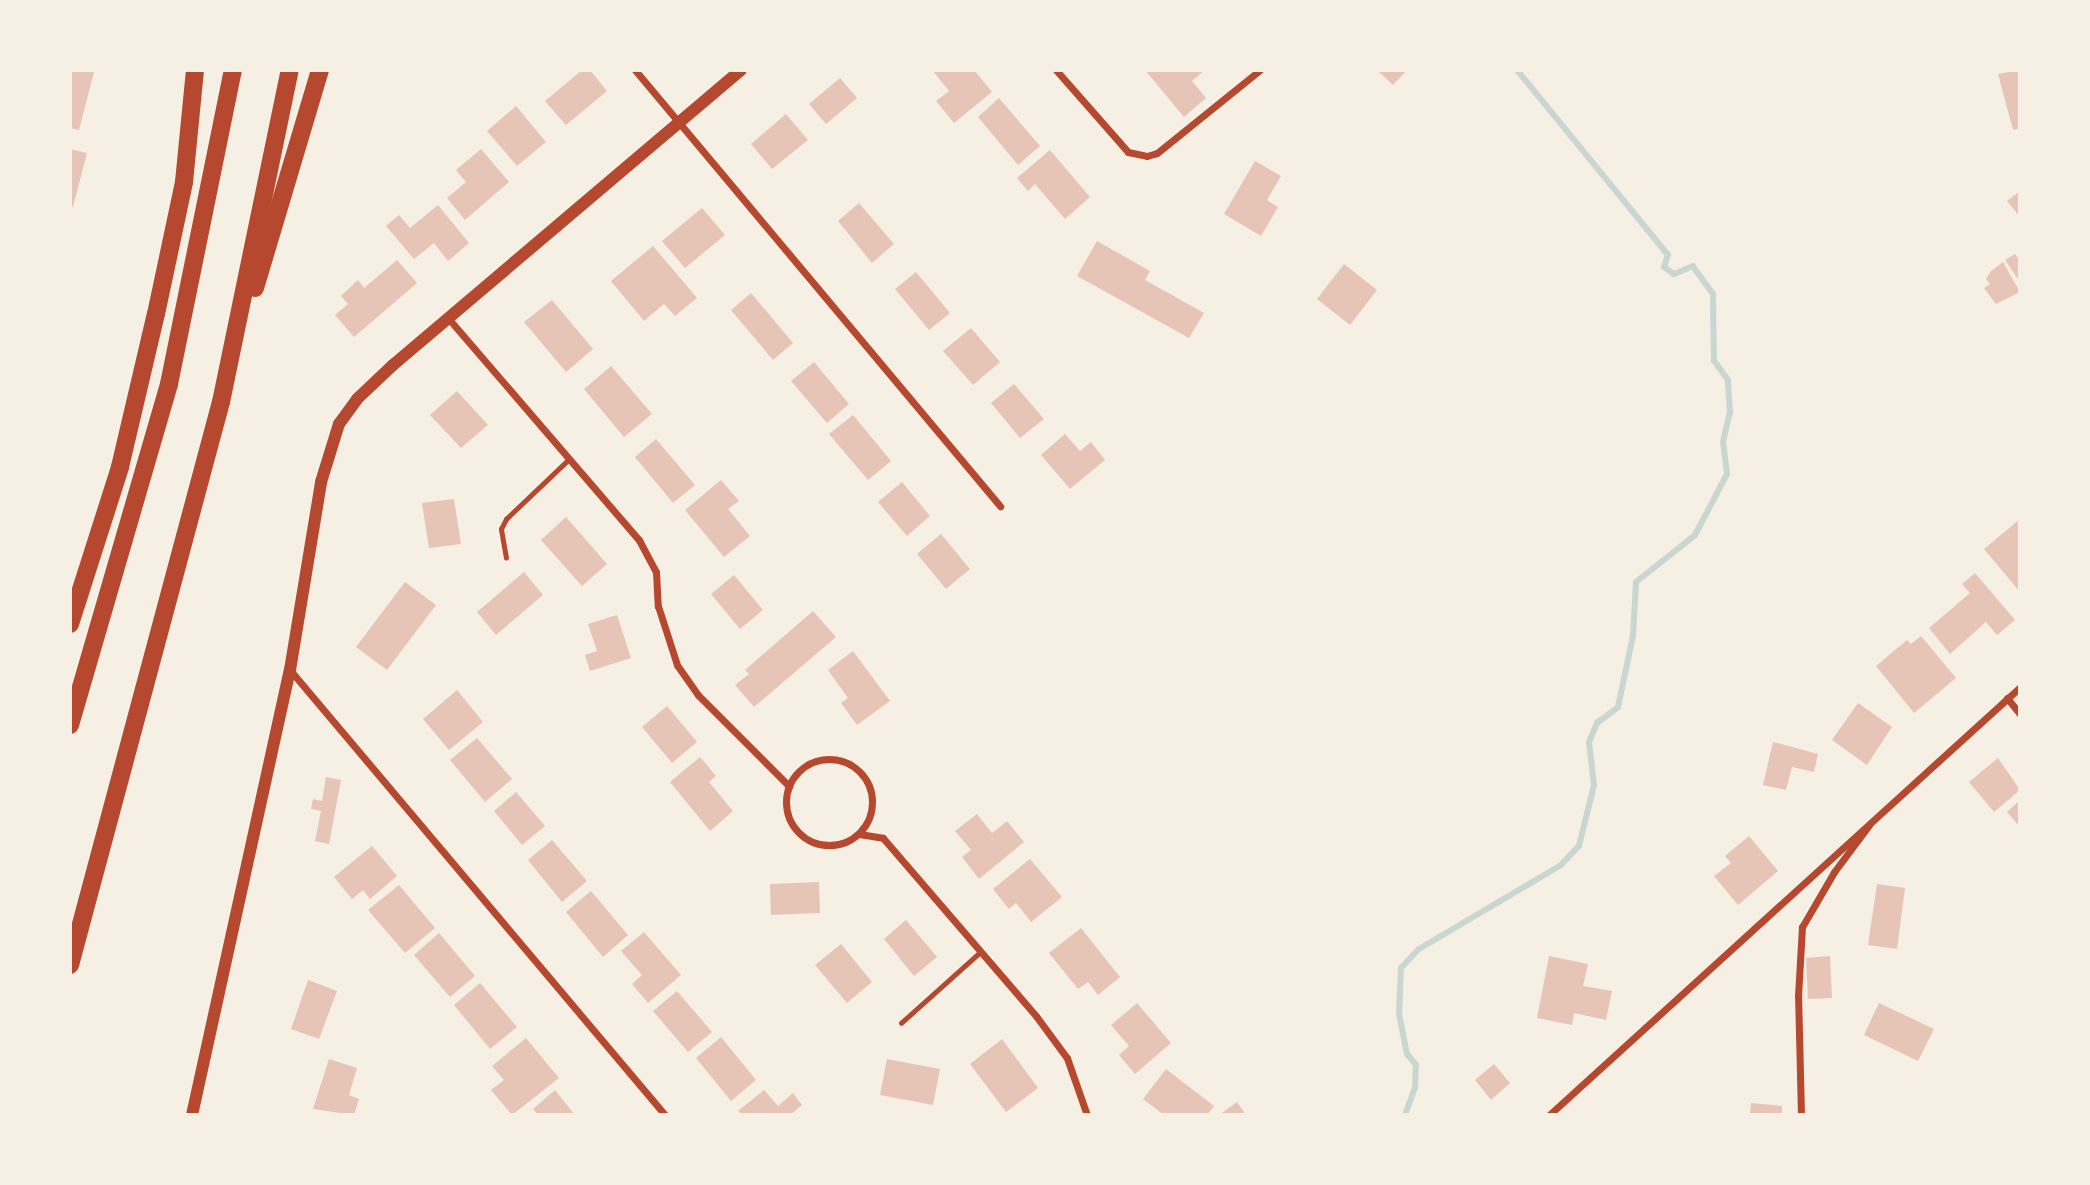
<!DOCTYPE html>
<html>
<head>
<meta charset="utf-8">
<style>
  body { margin:0 }
  #map { position:relative; width:2090px; height:1185px; overflow:hidden; background:#f6efe4; font-family:Poppins,sans-serif }
  div>[style] { position:absolute }
  [style*='--x'] { left:calc(var(--x)*1px); top:calc(var(--y)*1px); width:calc(var(--w)*1px); rotate:calc(var(--a)*1deg) }
  .stream>* { height:6px; margin:-3px; padding:0 3px; transform-origin:3px; border-radius:3px; background:#c9d6d2 }
  .building>* { inset:0; background:#e6c5b7 }
  .service>* { height:4.5px; margin:-2.25px; padding:0 2.25px; transform-origin:2.25px; border-radius:2.25px; background:#b5482f }
  .minor>* { height:7px; margin:-3.5px; padding:0 3.5px; transform-origin:3.5px; border-radius:3.5px; background:#b5482f }
  .minor>.ring { margin:-3.5px; padding:0; box-sizing:content-box; background:none; border:7px solid #b5482f; border-radius:50% }
  .tertiary>* { height:12px; margin:-6px; padding:0 6px; transform-origin:6px; border-radius:6px; background:#b5482f }
  .motorway>* { height:18px; margin:-9px; padding:0 9px; transform-origin:9px; border-radius:9px; background:#b5482f }
  span { translate:-50% -50%; white-space:nowrap; text-align:center; line-height:1.15; -webkit-text-stroke:6px #f6efe4; paint-order:stroke }
  .frame { position:absolute; inset:0; border:72px solid #f6efe4; pointer-events:none }
</style>
</head>
<body>
<div id="map">
  <div class="stream">
    <div style="--x:1405;--y:1115;--w:29;--a:-70"></div>
    <div style="--x:1415;--y:1088;--w:23;--a:-88"></div>
    <div style="--x:1416;--y:1065;--w:14;--a:-129"></div>
    <div style="--x:1407;--y:1054;--w:41;--a:-101.3"></div>
    <div style="--x:1399;--y:1014;--w:46;--a:-87.5"></div>
    <div style="--x:1401;--y:968;--w:26;--a:-47"></div>
    <div style="--x:1419;--y:949;--w:165;--a:-30.6"></div>
    <div style="--x:1561;--y:865;--w:26;--a:-47"></div>
    <div style="--x:1579;--y:846;--w:63;--a:-76.2"></div>
    <div style="--x:1594;--y:785;--w:43;--a:-96.6"></div>
    <div style="--x:1589;--y:742;--w:21;--a:-67"></div>
    <div style="--x:1597;--y:723;--w:26;--a:-37"></div>
    <div style="--x:1618;--y:707;--w:73;--a:-78.1"></div>
    <div style="--x:1633;--y:636;--w:54;--a:-86.8"></div>
    <div style="--x:1636;--y:582;--w:75;--a:-38.5"></div>
    <div style="--x:1695;--y:535;--w:69;--a:-62.3"></div>
    <div style="--x:1727;--y:474;--w:32;--a:-97"></div>
    <div style="--x:1723;--y:442;--w:31;--a:-77"></div>
    <div style="--x:1730;--y:412;--w:32;--a:-94"></div>
    <div style="--x:1728;--y:380;--w:24;--a:-126"></div>
    <div style="--x:1714;--y:361;--w:67;--a:-90.9"></div>
    <div style="--x:1713;--y:294;--w:34;--a:-126"></div>
    <div style="--x:1693;--y:266;--w:21;--a:157"></div>
    <div style="--x:1674;--y:274;--w:12;--a:-145"></div>
    <div style="--x:1664;--y:267;--w:13;--a:-72"></div>
    <div style="--x:1668;--y:255;--w:239;--a:-129.2"></div>
  </div>
  <div class="building">
    <div style="clip-path:polygon(70px 70px,94px 72px,79px 130px,70px 128px)"></div>
    <div style="clip-path:polygon(582px 70px,590px 70px,607px 91px,566px 125px,545px 101px)"></div>
    <div style="clip-path:polygon(932px 70px,974px 70px,992px 92px,954px 123px,936px 101px,949px 91px)"></div>
    <div style="clip-path:polygon(1145px 70px,1205px 70px,1192px 81px,1206px 98px,1184px 117px)"></div>
    <div style="clip-path:polygon(1377px 70px,1407px 70px,1393px 85px)"></div>
    <div style="clip-path:polygon(2020px 70px,2020px 128px,2013px 130px,1998px 74px)"></div>
    <div style="clip-path:polygon(840px 78px,857px 98px,826px 124px,809px 104px)"></div>
    <div style="clip-path:polygon(999px 98px,1040px 146px,1018px 165px,978px 117px)"></div>
    <div style="clip-path:polygon(516px 106px,546px 142px,517px 166px,487px 131px)"></div>
    <div style="clip-path:polygon(786px 114px,808px 140px,772px 169px,751px 144px)"></div>
    <div style="clip-path:polygon(70px 149px,87px 153px,73px 207px,70px 206px)"></div>
    <div style="clip-path:polygon(481px 149px,509px 182px,465px 220px,447px 198px,466px 182px,456px 170px)"></div>
    <div style="clip-path:polygon(1050px 150px,1090px 197px,1065px 219px,1035px 184px,1028px 191px,1017px 178px)"></div>
    <div style="clip-path:polygon(1255px 161px,1281px 176px,1267px 200px,1278px 207px,1261px 236px,1224px 214px)"></div>
    <div style="clip-path:polygon(2020px 191px,2020px 217px,2007px 201px)"></div>
    <div style="clip-path:polygon(859px 203px,894px 244px,872px 263px,838px 221px)"></div>
    <div style="clip-path:polygon(438px 205px,469px 243px,448px 261px,434px 243px,414px 259px,386px 226px,399px 215px,410px 228px)"></div>
    <div style="clip-path:polygon(702px 208px,725px 235px,685px 268px,662px 241px)"></div>
    <div style="clip-path:polygon(1097px 241px,1150px 271px,1145px 280px,1204px 313px,1189px 338px,1077px 276px)"></div>
    <div style="clip-path:polygon(653px 246px,697px 298px,675px 316px,664px 304px,644px 321px,611px 281px)"></div>
    <div style="clip-path:polygon(2015px 254px,2020px 261px,2018px 279px,2005px 260px)"></div>
    <div style="clip-path:polygon(397px 260px,417px 283px,354px 337px,335px 315px,348px 304px,341px 296px,358px 280px,364px 288px)"></div>
    <div style="clip-path:polygon(2003px 262px,2020px 292px,1996px 304px,1984px 288px,1990px 284px,1986px 279px,1991px 271px)"></div>
    <div style="clip-path:polygon(1344px 264px,1377px 290px,1350px 325px,1317px 299px)"></div>
    <div style="clip-path:polygon(916px 272px,950px 313px,929px 330px,895px 289px)"></div>
    <div style="clip-path:polygon(751px 293px,793px 343px,773px 360px,731px 310px)"></div>
    <div style="clip-path:polygon(552px 300px,593px 349px,566px 372px,524px 322px)"></div>
    <div style="clip-path:polygon(971px 328px,1000px 362px,973px 385px,943px 351px)"></div>
    <div style="clip-path:polygon(814px 362px,849px 404px,827px 423px,791px 381px)"></div>
    <div style="clip-path:polygon(611px 366px,652px 414px,624px 437px,584px 389px)"></div>
    <div style="clip-path:polygon(1014px 384px,1044px 419px,1020px 438px,991px 403px)"></div>
    <div style="clip-path:polygon(457px 391px,488px 425px,461px 448px,430px 415px)"></div>
    <div style="clip-path:polygon(853px 415px,891px 461px,868px 480px,829px 434px)"></div>
    <div style="clip-path:polygon(1065px 434px,1080px 451px,1091px 442px,1105px 460px,1070px 489px,1041px 455px)"></div>
    <div style="clip-path:polygon(656px 439px,695px 485px,673px 503px,635px 457px)"></div>
    <div style="clip-path:polygon(721px 480px,739px 501px,728px 509px,750px 536px,724px 557px,685px 510px)"></div>
    <div style="clip-path:polygon(902px 482px,930px 516px,907px 536px,878px 502px)"></div>
    <div style="clip-path:polygon(454px 499px,461px 544px,429px 548px,422px 503px)"></div>
    <div style="clip-path:polygon(566px 517px,607px 564px,582px 586px,541px 540px)"></div>
    <div style="clip-path:polygon(2020px 519px,2020px 592px,1984px 549px)"></div>
    <div style="clip-path:polygon(941px 534px,970px 569px,946px 589px,917px 554px)"></div>
    <div style="clip-path:polygon(524px 572px,543px 595px,496px 635px,477px 612px)"></div>
    <div style="clip-path:polygon(1975px 573px,2015px 620px,1997px 635px,1986px 622px,1950px 654px,1929px 628px,1970px 593px,1962px 584px)"></div>
    <div style="clip-path:polygon(734px 575px,763px 610px,740px 629px,711px 594px)"></div>
    <div style="clip-path:polygon(405px 582px,436px 605px,387px 670px,356px 647px)"></div>
    <div style="clip-path:polygon(813px 611px,836px 637px,754px 707px,735px 685px,749px 674px,745px 670px)"></div>
    <div style="clip-path:polygon(617px 615px,631px 658px,590px 671px,585px 655px,597px 651px,588px 624px)"></div>
    <div style="clip-path:polygon(1921px 636px,1956px 678px,1914px 713px,1876px 666px,1907px 640px,1911px 644px)"></div>
    <div style="clip-path:polygon(853px 651px,890px 701px,857px 725px,841px 703px,848px 698px,828px 670px)"></div>
    <div style="clip-path:polygon(457px 690px,483px 722px,449px 750px,423px 719px)"></div>
    <div style="clip-path:polygon(1858px 703px,1892px 727px,1867px 765px,1832px 740px)"></div>
    <div style="clip-path:polygon(667px 706px,697px 742px,672px 763px,642px 727px)"></div>
    <div style="clip-path:polygon(477px 738px,512px 779px,485px 802px,450px 760px)"></div>
    <div style="clip-path:polygon(1773px 742px,1818px 754px,1814px 772px,1792px 767px,1786px 790px,1763px 785px)"></div>
    <div style="clip-path:polygon(700px 757px,716px 776px,709px 782px,733px 811px,710px 831px,670px 782px)"></div>
    <div style="clip-path:polygon(1998px 758px,2020px 790px,1994px 812px,1969px 782px)"></div>
    <div style="clip-path:polygon(326px 777px,341px 780px,329px 844px,315px 841px,321px 811px,311px 809px,313px 799px,322px 801px)"></div>
    <div style="clip-path:polygon(516px 792px,545px 826px,522px 845px,494px 811px)"></div>
    <div style="clip-path:polygon(2020px 800px,2020px 827px,2007px 812px)"></div>
    <div style="clip-path:polygon(977px 814px,992px 833px,1007px 821px,1024px 842px,979px 879px,962px 857px,971px 850px,955px 831px)"></div>
    <div style="clip-path:polygon(1749px 836px,1778px 871px,1738px 905px,1714px 876px,1731px 863px,1725px 856px)"></div>
    <div style="clip-path:polygon(552px 840px,587px 881px,562px 902px,528px 860px)"></div>
    <div style="clip-path:polygon(372px 846px,397px 876px,370px 899px,363px 890px,352px 899px,334px 877px)"></div>
    <div style="clip-path:polygon(1030px 859px,1062px 897px,1031px 922px,1016px 903px,1009px 909px,993px 889px)"></div>
    <div style="clip-path:polygon(819px 882px,820px 913px,771px 915px,770px 884px)"></div>
    <div style="clip-path:polygon(1877px 884px,1905px 888px,1897px 949px,1868px 945px)"></div>
    <div style="clip-path:polygon(399px 885px,435px 928px,405px 953px,368px 910px)"></div>
    <div style="clip-path:polygon(591px 891px,628px 935px,603px 957px,566px 912px)"></div>
    <div style="clip-path:polygon(906px 920px,937px 957px,914px 976px,884px 939px)"></div>
    <div style="clip-path:polygon(1081px 928px,1120px 977px,1098px 995px,1088px 982px,1078px 989px,1049px 953px)"></div>
    <div style="clip-path:polygon(644px 932px,681px 975px,648px 1003px,632px 984px,642px 975px,621px 951px)"></div>
    <div style="clip-path:polygon(439px 933px,475px 976px,450px 997px,414px 955px)"></div>
    <div style="clip-path:polygon(841px 944px,872px 982px,847px 1003px,815px 965px)"></div>
    <div style="clip-path:polygon(1549px 956px,1588px 964px,1583px 986px,1612px 991px,1606px 1020px,1574px 1013px,1572px 1025px,1537px 1018px)"></div>
    <div style="clip-path:polygon(1830px 956px,1832px 998px,1808px 999px,1806px 958px)"></div>
    <div style="clip-path:polygon(308px 980px,337px 991px,319px 1039px,291px 1029px)"></div>
    <div style="clip-path:polygon(480px 983px,517px 1027px,490px 1049px,454px 1005px)"></div>
    <div style="clip-path:polygon(677px 991px,712px 1032px,688px 1052px,653px 1011px)"></div>
    <div style="clip-path:polygon(1137px 1003px,1171px 1043px,1135px 1074px,1119px 1055px,1129px 1046px,1111px 1025px)"></div>
    <div style="clip-path:polygon(1879px 1003px,1934px 1029px,1918px 1061px,1864px 1035px)"></div>
    <div style="clip-path:polygon(721px 1037px,756px 1080px,731px 1101px,696px 1058px)"></div>
    <div style="clip-path:polygon(526px 1038px,559px 1078px,512px 1115px,491px 1090px,504px 1080px,492px 1066px)"></div>
    <div style="clip-path:polygon(1002px 1039px,1038px 1088px,1006px 1112px,970px 1064px)"></div>
    <div style="clip-path:polygon(329px 1059px,357px 1068px,349px 1095px,359px 1099px,354px 1115px,313px 1109px)"></div>
    <div style="clip-path:polygon(887px 1059px,940px 1069px,933px 1105px,880px 1095px)"></div>
    <div style="clip-path:polygon(1494px 1064px,1510px 1083px,1491px 1100px,1475px 1080px)"></div>
    <div style="clip-path:polygon(1166px 1069px,1214px 1106px,1207px 1115px,1164px 1115px,1143px 1099px)"></div>
    <div style="clip-path:polygon(555px 1090px,575px 1115px,538px 1115px,533px 1109px)"></div>
    <div style="clip-path:polygon(764px 1090px,778px 1106px,793px 1093px,802px 1105px,790px 1115px,742px 1115px,738px 1111px)"></div>
    <div style="clip-path:polygon(1237px 1102px,1246px 1115px,1219px 1115px)"></div>
    <div style="clip-path:polygon(1751px 1103px,1782px 1106px,1782px 1115px,1750px 1115px)"></div>
  </div>
  <div class="service">
    <div style="--x:506;--y:558;--w:29;--a:-100"></div>
    <div style="--x:501;--y:529;--w:11;--a:-63"></div>
    <div style="--x:506;--y:519;--w:87;--a:-43.6"></div>
    <div style="--x:901;--y:1023;--w:106;--a:-41.9"></div>
  </div>
  <div class="minor">
    <div style="--x:635;--y:70;--w:569;--a:50.07"></div>
    <div style="--x:1056;--y:70;--w:109;--a:48.7"></div>
    <div style="--x:1128;--y:152;--w:19;--a:12"></div>
    <div style="--x:1147;--y:156;--w:10;--a:-17"></div>
    <div style="--x:1157;--y:153;--w:132;--a:-38.9"></div>
    <div style="--x:448;--y:318;--w:293;--a:49.3"></div>
    <div style="--x:639;--y:540;--w:36;--a:62"></div>
    <div style="--x:656;--y:572;--w:34;--a:87"></div>
    <div style="--x:658;--y:606;--w:62;--a:72.1"></div>
    <div style="--x:677;--y:665;--w:37;--a:55"></div>
    <div style="--x:698;--y:695;--w:129;--a:45"></div>
    <div style="--x:290;--y:670;--w:582;--a:49.88"></div>
    <div style="--x:2007;--y:698;--w:21;--a:51"></div>
    <div class="ring" style="left:786px;top:759px;width:79px;height:79px"></div>
    <div style="--x:859;--y:834;--w:24;--a:9"></div>
    <div style="--x:883;--y:838;--w:235;--a:49.3"></div>
    <div style="--x:1036;--y:1016;--w:52;--a:53.6"></div>
    <div style="--x:1067;--y:1058;--w:60;--a:70.7"></div>
    <div style="--x:1549;--y:1115;--w:636;--a:-42.26"></div>
    <div style="--x:1801;--y:1115;--w:119;--a:-91.4"></div>
    <div style="--x:1798;--y:996;--w:69;--a:-86.7"></div>
    <div style="--x:1802;--y:927;--w:64;--a:-59.8"></div>
    <div style="--x:1834;--y:872;--w:59;--a:-53.3"></div>
  </div>
  <div class="tertiary">
    <div style="--x:192;--y:1115;--w:456;--a:-77.6"></div>
    <div style="--x:290;--y:670;--w:191;--a:-80.6"></div>
    <div style="--x:321;--y:482;--w:61;--a:-72.8"></div>
    <div style="--x:339;--y:424;--w:31;--a:-54"></div>
    <div style="--x:357;--y:399;--w:50;--a:-43.4"></div>
    <div style="--x:393;--y:365;--w:456;--a:-40.3"></div>
  </div>
  <div class="motorway">
    <div style="--x:255;--y:288;--w:227;--a:-73.4"></div>
    <div style="--x:70;--y:624;--w:165;--a:-72.3"></div>
    <div style="--x:120;--y:467;--w:157;--a:-76.8"></div>
    <div style="--x:156;--y:314;--w:135;--a:-78"></div>
    <div style="--x:184;--y:182;--w:113;--a:-84.4"></div>
    <div style="--x:70;--y:725;--w:355;--a:-73.8"></div>
    <div style="--x:169;--y:384;--w:320;--a:-78.5"></div>
    <div style="--x:70;--y:965;--w:583;--a:-74.99"></div>
    <div style="--x:221;--y:402;--w:339;--a:-78.3"></div>
  </div>
  <div class="frame"></div>
</div>
</body>
</html>
